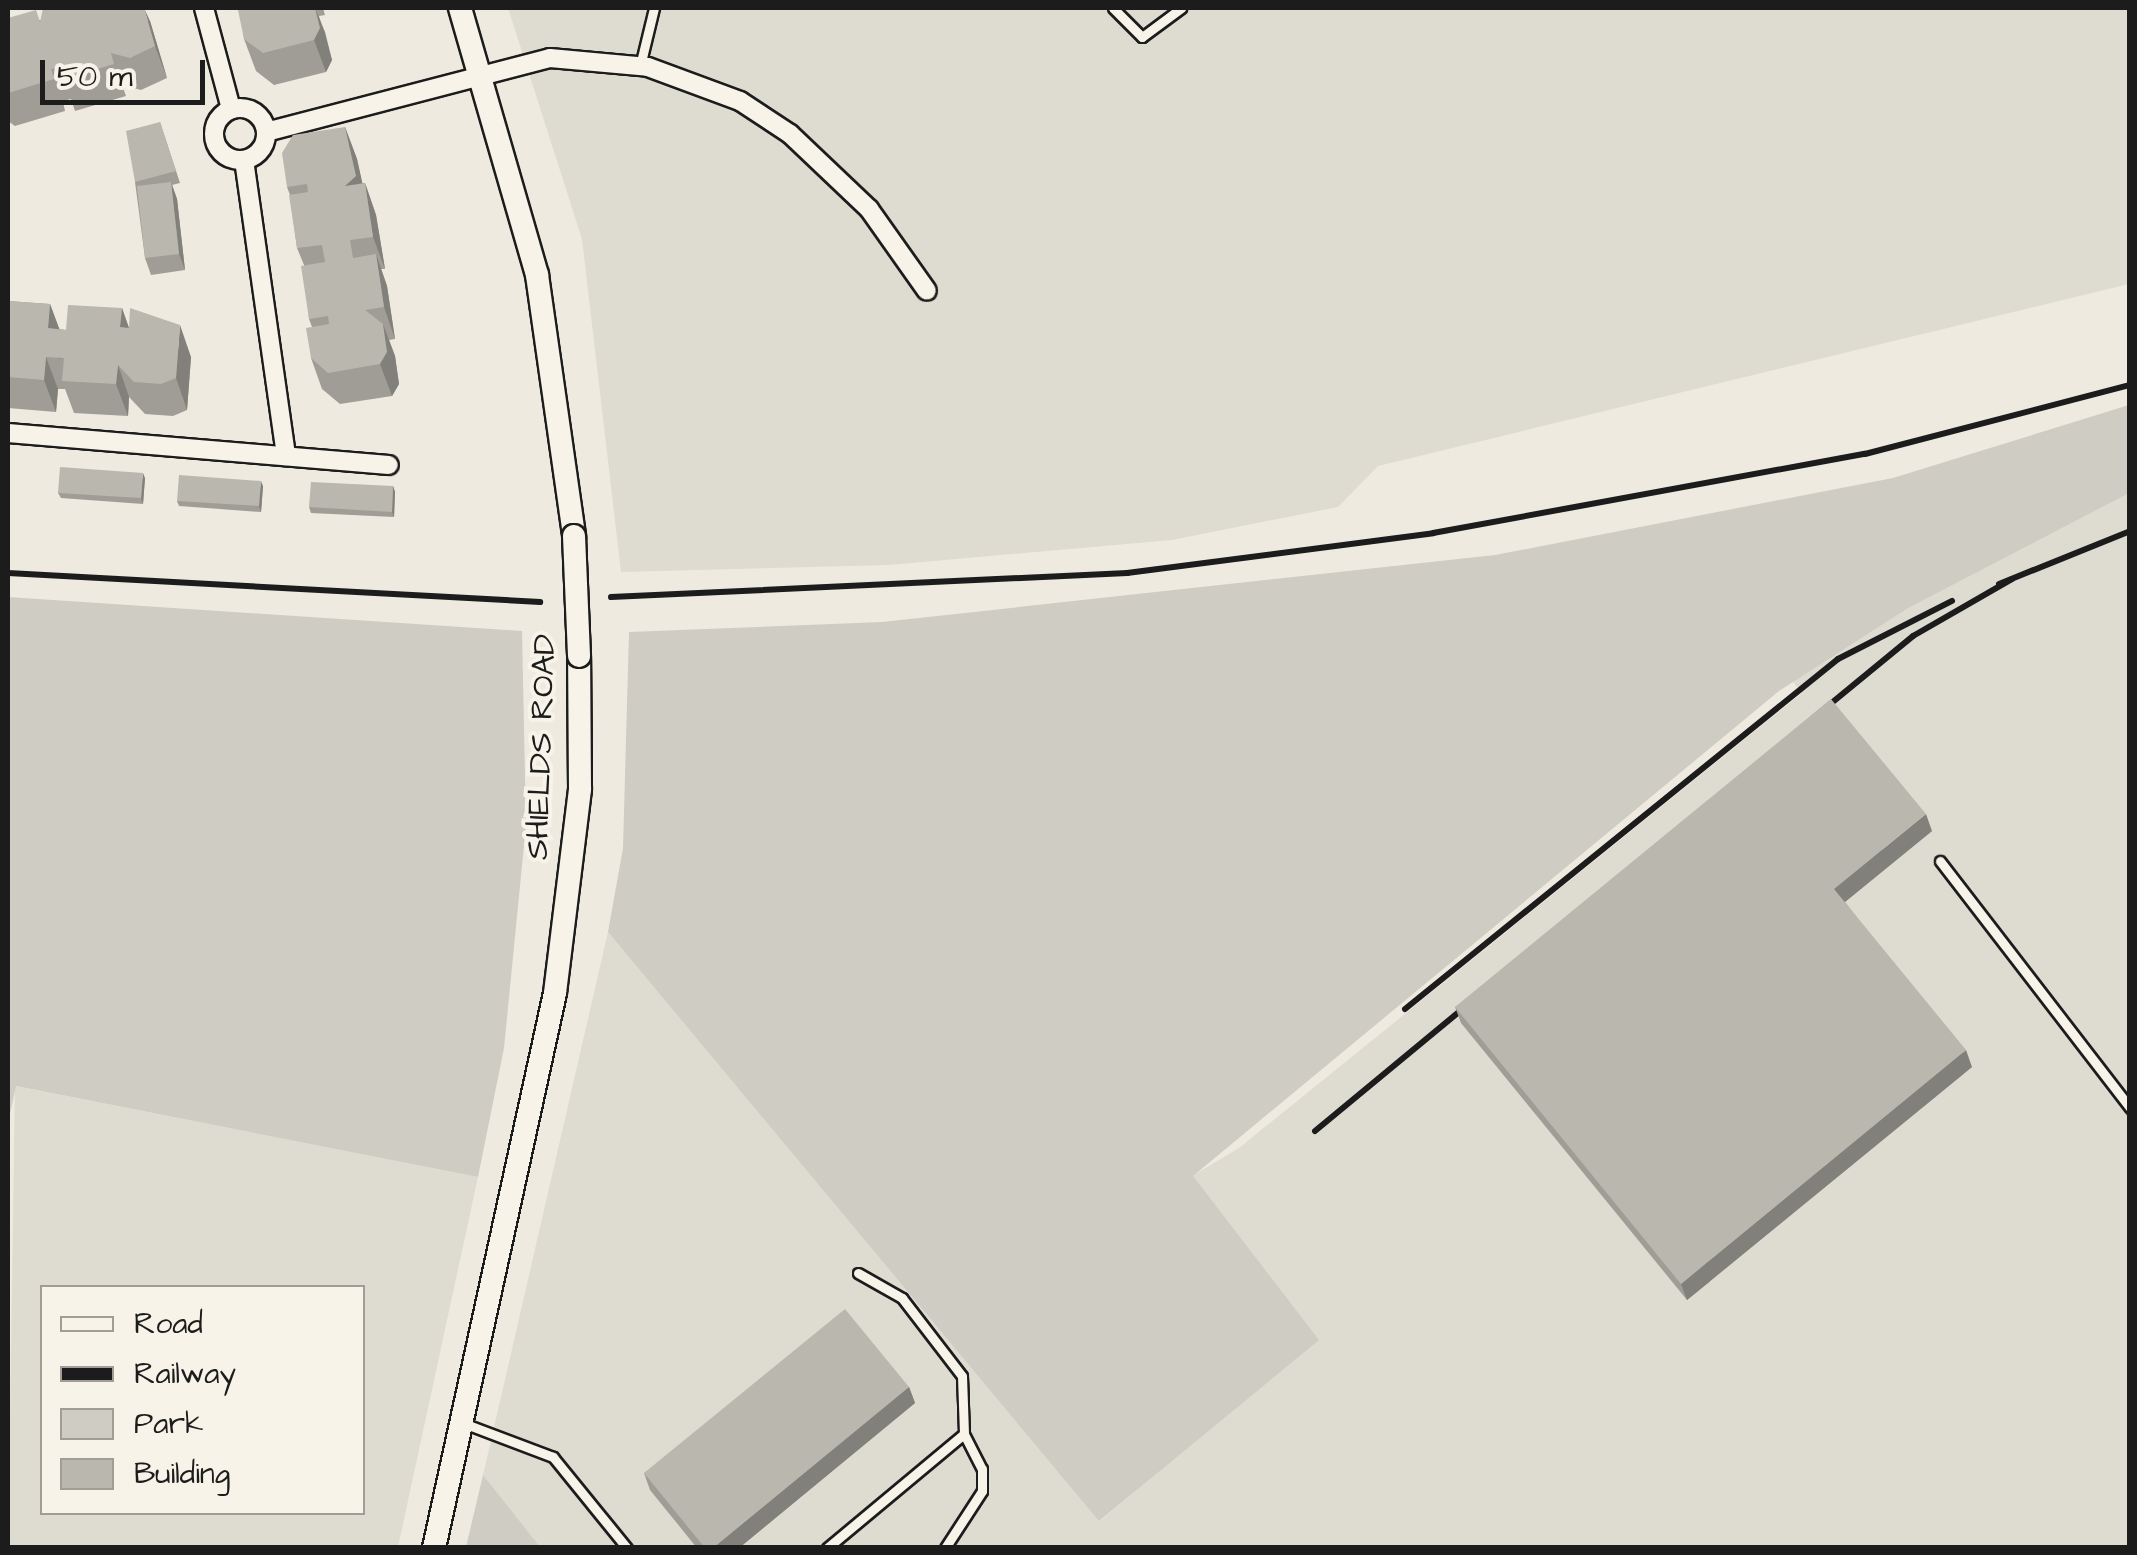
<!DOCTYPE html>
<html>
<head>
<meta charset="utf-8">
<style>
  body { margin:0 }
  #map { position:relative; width:2137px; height:1555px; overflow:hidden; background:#eeeae0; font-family:"Architects Daughter",sans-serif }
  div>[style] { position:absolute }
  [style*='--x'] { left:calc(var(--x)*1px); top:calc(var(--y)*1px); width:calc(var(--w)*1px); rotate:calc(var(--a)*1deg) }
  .built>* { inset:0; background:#dedbd1 }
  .green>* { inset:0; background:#cfccc3 }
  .roads { filter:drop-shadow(2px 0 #1c1c1c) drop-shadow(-2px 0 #1c1c1c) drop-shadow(0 2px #1c1c1c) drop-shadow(0 -2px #1c1c1c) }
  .service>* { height:9px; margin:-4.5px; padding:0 4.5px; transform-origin:4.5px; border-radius:4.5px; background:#f7f3e8 }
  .minor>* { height:18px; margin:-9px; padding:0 9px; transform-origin:9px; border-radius:9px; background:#f7f3e8 }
  .minor>.ring { margin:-9px; padding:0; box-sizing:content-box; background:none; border:18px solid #f7f3e8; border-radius:50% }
  .tertiary>* { height:22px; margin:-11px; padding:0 11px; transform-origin:11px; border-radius:11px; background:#f7f3e8 }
  .rail>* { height:6px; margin:-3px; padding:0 3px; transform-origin:3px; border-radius:3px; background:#1c1c1c }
  .bridges { filter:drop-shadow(2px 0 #1c1c1c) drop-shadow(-2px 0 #1c1c1c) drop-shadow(0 2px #1c1c1c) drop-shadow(0 -2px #1c1c1c) }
  .tertiary-bridge>* { height:22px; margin:-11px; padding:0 11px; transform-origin:11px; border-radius:11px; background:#f7f3e8 }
  .wall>* { inset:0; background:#a09d96 }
  .shaded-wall>* { inset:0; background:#82807a }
  .building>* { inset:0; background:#bab7af }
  span { translate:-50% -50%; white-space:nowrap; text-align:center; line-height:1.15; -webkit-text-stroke:8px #f7f3e8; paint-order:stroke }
  .street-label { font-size:32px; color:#1c1c1c }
  .frame { position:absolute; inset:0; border:10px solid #1c1c1c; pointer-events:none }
  .legend { position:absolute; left:40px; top:1285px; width:325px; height:230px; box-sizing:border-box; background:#f7f3e8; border:2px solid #9f9d96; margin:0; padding:12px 18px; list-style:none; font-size:30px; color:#1c1c1c }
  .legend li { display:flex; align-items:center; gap:20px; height:50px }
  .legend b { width:50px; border:2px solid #9f9d96 }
  .scale { position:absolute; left:40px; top:60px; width:165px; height:45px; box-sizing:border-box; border:5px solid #1c1c1c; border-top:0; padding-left:12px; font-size:30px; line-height:35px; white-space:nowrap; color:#1c1c1c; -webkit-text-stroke:8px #f7f3e8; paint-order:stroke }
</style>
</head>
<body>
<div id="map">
  <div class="built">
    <div style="clip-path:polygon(508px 8px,2129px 8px,2129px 284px,1378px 466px,1338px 507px,1172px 540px,889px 565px,621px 572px,582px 239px)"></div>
    <div style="clip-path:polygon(2129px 461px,2129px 1547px,540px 1548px,483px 1475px,608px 932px,1100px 1521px,1157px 1473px,1192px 1176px,1239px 1148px,1802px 693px,1710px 580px)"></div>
    <div style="clip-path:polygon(evenodd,15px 1086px,478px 1177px,398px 1547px,8px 1548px,15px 1086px,42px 1288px,362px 1288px,362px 1512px,42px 1512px,42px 1288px)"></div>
  </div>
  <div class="green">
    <div style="clip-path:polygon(2129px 405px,2129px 493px,1908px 608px,1779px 691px,1193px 1176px,1319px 1340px,1099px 1521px,608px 932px,623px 848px,629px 632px,882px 622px,1495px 555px,1893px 478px)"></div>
    <div style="clip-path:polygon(8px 597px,522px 631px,526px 825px,504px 1048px,478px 1177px,16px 1086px,8px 1123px)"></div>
    <div style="clip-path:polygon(483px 1475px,540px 1547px,466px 1547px)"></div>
  </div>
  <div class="roads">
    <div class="service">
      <div style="--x:1113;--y:8;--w:41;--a:45"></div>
      <div style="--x:1142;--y:37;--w:49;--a:-36.6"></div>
      <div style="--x:640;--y:66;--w:60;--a:-76.4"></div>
      <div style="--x:1940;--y:861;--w:312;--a:52.4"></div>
      <div style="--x:858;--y:1273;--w:51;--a:29.6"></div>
      <div style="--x:902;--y:1298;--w:98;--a:52.4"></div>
      <div style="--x:962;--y:1376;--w:58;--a:88"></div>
      <div style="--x:964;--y:1434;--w:39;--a:63"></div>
      <div style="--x:982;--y:1469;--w:22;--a:90"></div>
      <div style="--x:982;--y:1491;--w:68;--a:123"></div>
      <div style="--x:463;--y:1423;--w:96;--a:20.7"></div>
      <div style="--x:553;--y:1457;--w:117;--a:50.9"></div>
      <div style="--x:827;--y:1548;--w:178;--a:-39.8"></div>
    </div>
    <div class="minor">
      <div style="--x:204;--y:8;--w:105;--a:75"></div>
      <div class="ring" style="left:214px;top:108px;width:34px;height:34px"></div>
      <div style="--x:266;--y:132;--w:293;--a:-14.6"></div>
      <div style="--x:550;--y:58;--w:98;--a:5.2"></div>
      <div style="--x:648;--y:67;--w:98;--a:20.3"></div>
      <div style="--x:740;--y:101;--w:60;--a:33.4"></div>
      <div style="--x:790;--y:134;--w:109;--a:43.5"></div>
      <div style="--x:869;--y:209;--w:100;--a:54.7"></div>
      <div style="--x:244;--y:160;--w:299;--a:81.9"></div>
      <div style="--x:8;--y:433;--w:382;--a:4.8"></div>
    </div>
    <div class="tertiary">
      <div style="--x:460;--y:8;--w:278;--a:73.9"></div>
      <div style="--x:537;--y:275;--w:264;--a:81.9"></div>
      <div style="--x:434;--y:1548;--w:568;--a:-77.7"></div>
      <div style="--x:555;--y:993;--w:206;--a:-83"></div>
      <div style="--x:580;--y:789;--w:133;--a:-90.4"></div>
    </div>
  </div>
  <div class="rail">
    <div style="--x:8;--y:573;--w:533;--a:3.12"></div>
    <div style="--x:1999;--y:584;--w:141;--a:-22"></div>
    <div style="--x:611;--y:597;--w:517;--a:-2.66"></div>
    <div style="--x:1127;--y:573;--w:309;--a:-7.4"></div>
    <div style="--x:1433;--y:533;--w:439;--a:-10.4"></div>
    <div style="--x:1865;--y:454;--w:274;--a:-14.6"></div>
    <div style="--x:1812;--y:719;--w:131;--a:-39.4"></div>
    <div style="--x:1913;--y:636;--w:114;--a:-29.9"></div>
    <div style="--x:1405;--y:1009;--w:557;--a:-38.95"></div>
    <div style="--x:1838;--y:659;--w:128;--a:-27"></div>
    <div style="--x:1315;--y:1131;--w:210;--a:-39.6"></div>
  </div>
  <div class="bridges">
    <div class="tertiary-bridge">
      <div style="--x:574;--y:536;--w:120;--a:87.6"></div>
    </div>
  </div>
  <div class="wall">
    <div style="clip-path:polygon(241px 8px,323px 8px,325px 15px,319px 16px,332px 60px,326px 72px,274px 85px,256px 71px,244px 39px)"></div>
    <div style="clip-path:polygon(8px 18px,40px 20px,150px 21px,167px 78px,141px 90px,122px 85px,126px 96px,75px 111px,71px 99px,63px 101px,65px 111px,15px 126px,8px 121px)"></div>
    <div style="clip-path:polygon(160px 122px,180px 183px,172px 185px,177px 199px,185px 270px,151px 275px,145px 258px,135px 182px)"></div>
    <div style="clip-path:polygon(345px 127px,357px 159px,362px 183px,365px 183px,376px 215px,385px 269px,381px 269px,387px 286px,395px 339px,389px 340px,395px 356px,399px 384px,392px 396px,340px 404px,322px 389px,311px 358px,312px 327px,309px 319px,304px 265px,297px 248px,290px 195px,287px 187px)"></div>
    <div style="clip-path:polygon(8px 301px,50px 304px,59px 329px,66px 330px,122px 308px,129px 328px,191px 357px,187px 410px,173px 416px,145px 414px,129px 397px,128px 416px,74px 413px,65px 389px,58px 389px,56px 412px,8px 408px)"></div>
    <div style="clip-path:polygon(145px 478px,143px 504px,61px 498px,58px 493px)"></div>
    <div style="clip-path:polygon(263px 486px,261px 512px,179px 506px,177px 501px)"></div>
    <div style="clip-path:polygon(393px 486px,395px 492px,394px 517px,311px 513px,309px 507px)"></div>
    <div style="clip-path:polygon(1932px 831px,1845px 902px,1972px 1067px,1687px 1300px,1461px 1023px,1455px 1007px)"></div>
    <div style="clip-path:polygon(909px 1387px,915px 1403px,739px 1548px,697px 1548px,650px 1490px,644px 1473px)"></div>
  </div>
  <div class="shaded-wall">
    <div style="clip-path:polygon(144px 8px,150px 21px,167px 78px,155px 46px)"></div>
    <div style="clip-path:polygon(315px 8px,325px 32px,332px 60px,326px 72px,314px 40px)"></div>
    <div style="clip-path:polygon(345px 127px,357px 159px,368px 208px,345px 186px)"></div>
    <div style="clip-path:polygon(171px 182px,177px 199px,185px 270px,179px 254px)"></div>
    <div style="clip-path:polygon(365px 183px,376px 215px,385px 269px,373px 237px)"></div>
    <div style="clip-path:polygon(376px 254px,387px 286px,395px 339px,384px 307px)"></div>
    <div style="clip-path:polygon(50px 304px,62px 336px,60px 360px,48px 328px)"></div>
    <div style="clip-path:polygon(122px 308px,133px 340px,120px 327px)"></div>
    <div style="clip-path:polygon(383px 324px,395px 356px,399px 384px,392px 396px,380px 364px)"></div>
    <div style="clip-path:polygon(180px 325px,191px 357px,187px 410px,176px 378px)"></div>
    <div style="clip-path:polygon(46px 357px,58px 389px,56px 412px,44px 380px)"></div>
    <div style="clip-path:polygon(118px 365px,129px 397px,128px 416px,116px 384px)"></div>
    <div style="clip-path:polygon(143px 473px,145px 478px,143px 504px,141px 498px)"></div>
    <div style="clip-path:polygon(261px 481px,263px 486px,261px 512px,259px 506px)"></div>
    <div style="clip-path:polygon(393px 486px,395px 492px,394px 517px,392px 512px)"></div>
    <div style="clip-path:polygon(1926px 814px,1932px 831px,1840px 906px,1834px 889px)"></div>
    <div style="clip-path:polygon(1966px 1050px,1972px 1067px,1687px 1300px,1681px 1284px)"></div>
    <div style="clip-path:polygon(909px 1387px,915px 1403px,739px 1548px,713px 1548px)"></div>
  </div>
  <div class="building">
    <div style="clip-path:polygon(43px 8px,144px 8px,155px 46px,130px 58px,111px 53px,114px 64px,63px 79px,60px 67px,51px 69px,54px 79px,8px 93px,8px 18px,36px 10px,40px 22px)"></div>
    <div style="clip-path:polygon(249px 8px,315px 8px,320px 28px,314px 40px,263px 53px,244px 39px,238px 10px)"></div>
    <div style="clip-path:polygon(160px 122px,176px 171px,135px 182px,126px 131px)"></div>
    <div style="clip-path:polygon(345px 127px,356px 176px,345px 186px,365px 183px,373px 237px,350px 240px,353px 258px,376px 254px,384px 307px,365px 310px,383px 324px,387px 352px,380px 364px,328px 373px,311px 358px,306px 328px,329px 324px,328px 316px,309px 319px,301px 266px,325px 262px,322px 245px,297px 248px,289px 195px,308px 192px,307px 184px,287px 187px,282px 153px,293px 135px)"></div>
    <div style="clip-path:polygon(171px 182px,179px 254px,145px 258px,137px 186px)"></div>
    <div style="clip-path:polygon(8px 301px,50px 304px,48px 328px,66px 330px,68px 305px,122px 308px,120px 327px,129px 328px,130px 308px,180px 325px,176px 378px,161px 384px,134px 382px,118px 365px,116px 384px,62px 381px,64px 358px,46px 357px,44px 380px,8px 377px)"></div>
    <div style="clip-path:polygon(60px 467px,143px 473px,141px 498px,58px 493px)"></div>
    <div style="clip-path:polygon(179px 475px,261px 481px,259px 506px,177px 501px)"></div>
    <div style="clip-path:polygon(311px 482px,393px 486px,392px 512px,309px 507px)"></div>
    <div style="clip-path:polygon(1831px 699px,1926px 814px,1834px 889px,1966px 1050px,1681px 1284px,1455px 1007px)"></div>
    <div style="clip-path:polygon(845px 1309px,909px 1387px,713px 1548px,705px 1548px,644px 1473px)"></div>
  </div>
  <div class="street-label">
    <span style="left:542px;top:747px;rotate:-88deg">SHIELDS ROAD</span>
  </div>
  <div class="frame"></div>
  <ul class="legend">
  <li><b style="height:12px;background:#f7f3e8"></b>Road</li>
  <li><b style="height:12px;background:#1c1c1c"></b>Railway</li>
  <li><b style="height:28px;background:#cfccc3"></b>Park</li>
  <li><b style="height:28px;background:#bab7af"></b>Building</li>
  </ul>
  <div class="scale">50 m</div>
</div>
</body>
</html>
